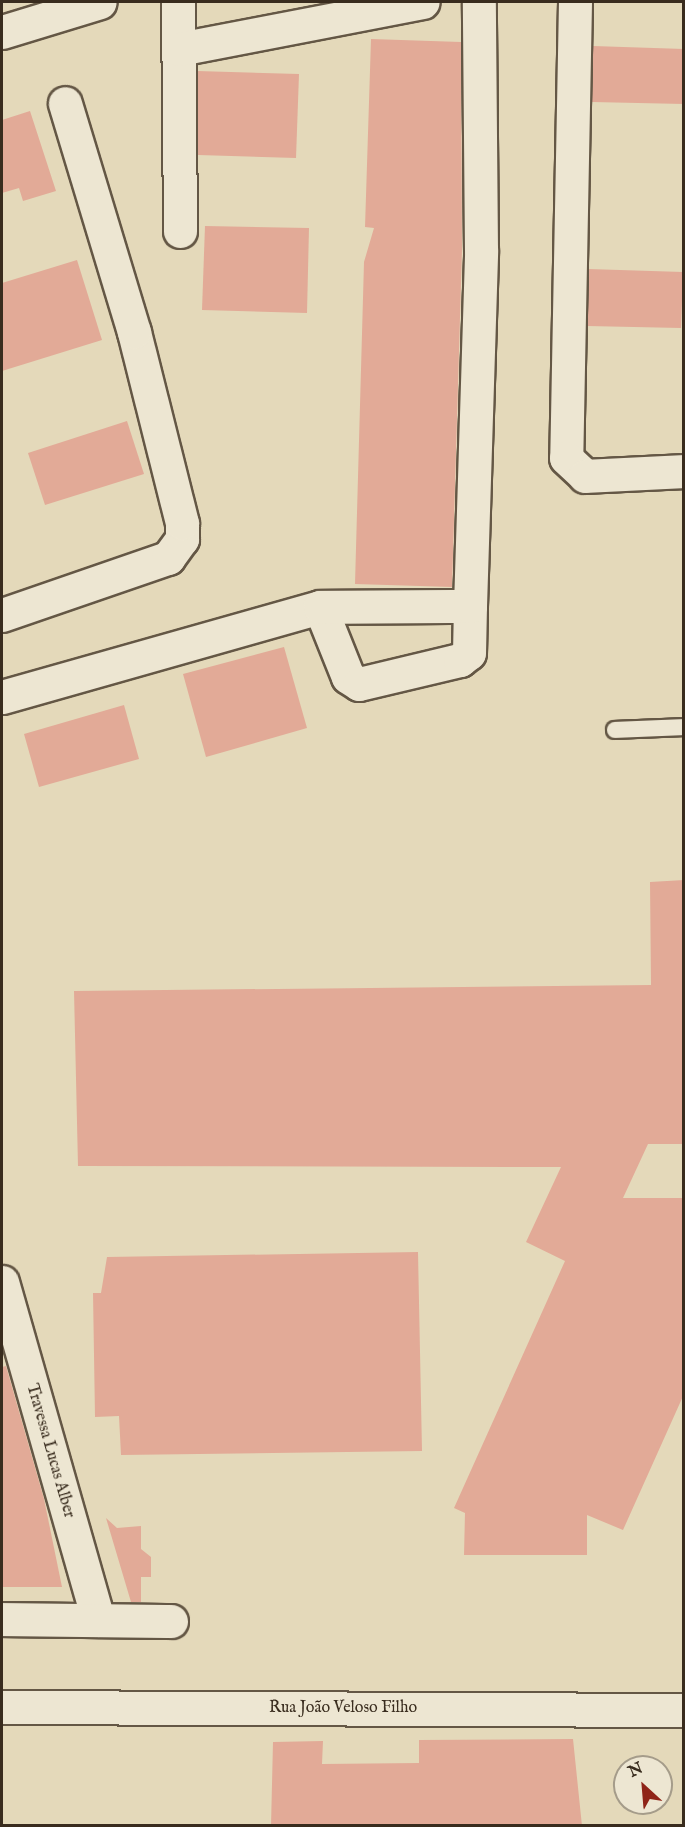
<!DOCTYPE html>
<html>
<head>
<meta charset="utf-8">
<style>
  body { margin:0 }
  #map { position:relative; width:685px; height:1827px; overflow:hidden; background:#e4d9ba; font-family:"IM FELL English",serif }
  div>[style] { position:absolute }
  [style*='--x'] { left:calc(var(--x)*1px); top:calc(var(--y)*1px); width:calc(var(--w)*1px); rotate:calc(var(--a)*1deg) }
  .building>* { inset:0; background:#e2aa97 }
  .roads { filter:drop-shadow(2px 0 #645745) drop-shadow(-2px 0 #645745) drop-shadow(0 2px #645745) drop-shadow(0 -2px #645745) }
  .lane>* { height:16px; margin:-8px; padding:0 8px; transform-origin:8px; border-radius:8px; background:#ede6d2 }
  .street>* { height:33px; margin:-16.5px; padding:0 16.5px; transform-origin:16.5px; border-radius:16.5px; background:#ede6d2 }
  span { translate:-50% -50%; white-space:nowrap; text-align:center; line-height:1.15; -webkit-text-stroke:5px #ede6d2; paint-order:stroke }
  .street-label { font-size:16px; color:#392c1e }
  .frame { position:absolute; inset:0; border:3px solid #392c1e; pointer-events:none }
  .north { position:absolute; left:613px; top:1755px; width:60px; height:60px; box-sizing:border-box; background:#ede6d2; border:2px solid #a59c8a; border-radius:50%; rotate:334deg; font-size:16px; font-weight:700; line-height:24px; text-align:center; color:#392c1e }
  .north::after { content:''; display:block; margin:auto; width:21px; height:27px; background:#8f2418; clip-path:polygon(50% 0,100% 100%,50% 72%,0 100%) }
</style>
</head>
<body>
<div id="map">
  <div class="building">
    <div style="clip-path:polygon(371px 39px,461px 42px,462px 250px,452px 587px,355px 584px,364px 262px,374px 228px,365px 227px)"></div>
    <div style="clip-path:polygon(593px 46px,684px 49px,684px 104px,592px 102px)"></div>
    <div style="clip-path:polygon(197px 71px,299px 74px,296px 158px,198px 155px)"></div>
    <div style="clip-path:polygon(30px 111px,56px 191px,23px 201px,19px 188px,2px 193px,2px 120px)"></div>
    <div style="clip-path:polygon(205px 226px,309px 228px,307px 313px,202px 310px)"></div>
    <div style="clip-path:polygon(77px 260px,102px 340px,2px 371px,2px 283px)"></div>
    <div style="clip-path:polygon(588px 269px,683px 272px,681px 328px,587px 326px)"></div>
    <div style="clip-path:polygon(127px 421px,144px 474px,45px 505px,28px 453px)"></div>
    <div style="clip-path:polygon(284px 647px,307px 728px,206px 757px,183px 674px)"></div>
    <div style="clip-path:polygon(124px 705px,139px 759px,39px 787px,24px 734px)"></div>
    <div style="clip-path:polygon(684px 880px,684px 1144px,648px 1144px,623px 1198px,684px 1198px,684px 1394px,623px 1530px,587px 1515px,587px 1555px,464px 1555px,465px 1513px,454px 1508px,565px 1261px,526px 1242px,561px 1167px,78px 1166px,74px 991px,651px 985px,650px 882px)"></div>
    <div style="clip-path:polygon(418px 1252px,422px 1451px,121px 1455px,119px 1416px,95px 1417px,93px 1293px,101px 1293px,107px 1257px)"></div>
    <div style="clip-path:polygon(6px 1366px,44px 1499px,62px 1587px,2px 1587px,2px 1367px)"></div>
    <div style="clip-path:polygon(106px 1518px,117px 1528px,141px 1526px,141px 1549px,151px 1557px,151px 1577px,141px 1577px,141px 1602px,131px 1602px)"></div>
    <div style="clip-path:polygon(573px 1739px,582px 1826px,271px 1826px,273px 1742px,323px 1741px,322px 1764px,419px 1763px,419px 1740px)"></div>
  </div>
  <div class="roads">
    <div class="lane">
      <div style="--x:615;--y:730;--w:69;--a:-2.5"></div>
    </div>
    <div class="street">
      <div style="--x:178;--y:2;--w:229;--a:89.5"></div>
      <div style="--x:575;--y:2;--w:456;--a:91.1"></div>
      <div style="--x:566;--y:458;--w:26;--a:43"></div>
      <div style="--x:585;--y:476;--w:99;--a:-2.9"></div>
      <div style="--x:2;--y:32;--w:102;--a:-17"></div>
      <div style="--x:179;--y:49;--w:248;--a:-10.9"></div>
      <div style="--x:320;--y:607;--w:75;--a:68.2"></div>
      <div style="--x:348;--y:677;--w:13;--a:32"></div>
      <div style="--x:359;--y:684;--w:104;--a:-13.4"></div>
      <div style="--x:460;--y:660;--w:11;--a:-38"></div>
      <div style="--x:469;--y:653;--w:47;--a:-88.8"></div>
      <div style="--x:2;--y:615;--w:176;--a:-19"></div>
      <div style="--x:168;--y:558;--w:24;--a:-54"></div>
      <div style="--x:182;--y:539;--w:16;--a:-90"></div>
      <div style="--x:182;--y:523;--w:197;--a:-104.1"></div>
      <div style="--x:134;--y:332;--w:239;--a:-106.8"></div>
      <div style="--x:2;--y:697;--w:330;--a:-15.8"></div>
      <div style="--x:320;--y:607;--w:150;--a:-0.4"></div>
      <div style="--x:470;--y:606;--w:356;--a:-88.2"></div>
      <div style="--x:481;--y:250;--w:248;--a:-90.5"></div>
      <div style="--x:2;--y:1282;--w:351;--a:74.1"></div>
      <div style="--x:2;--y:1619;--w:169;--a:0.7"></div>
      <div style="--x:2;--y:1707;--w:682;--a:0.25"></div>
    </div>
  </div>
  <div class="street-label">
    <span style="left:50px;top:1451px;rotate:74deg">Travessa Lucas Alber</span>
    <span style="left:343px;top:1708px">Rua João Veloso Filho</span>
  </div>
  <div class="frame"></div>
  <div class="north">N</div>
</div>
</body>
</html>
